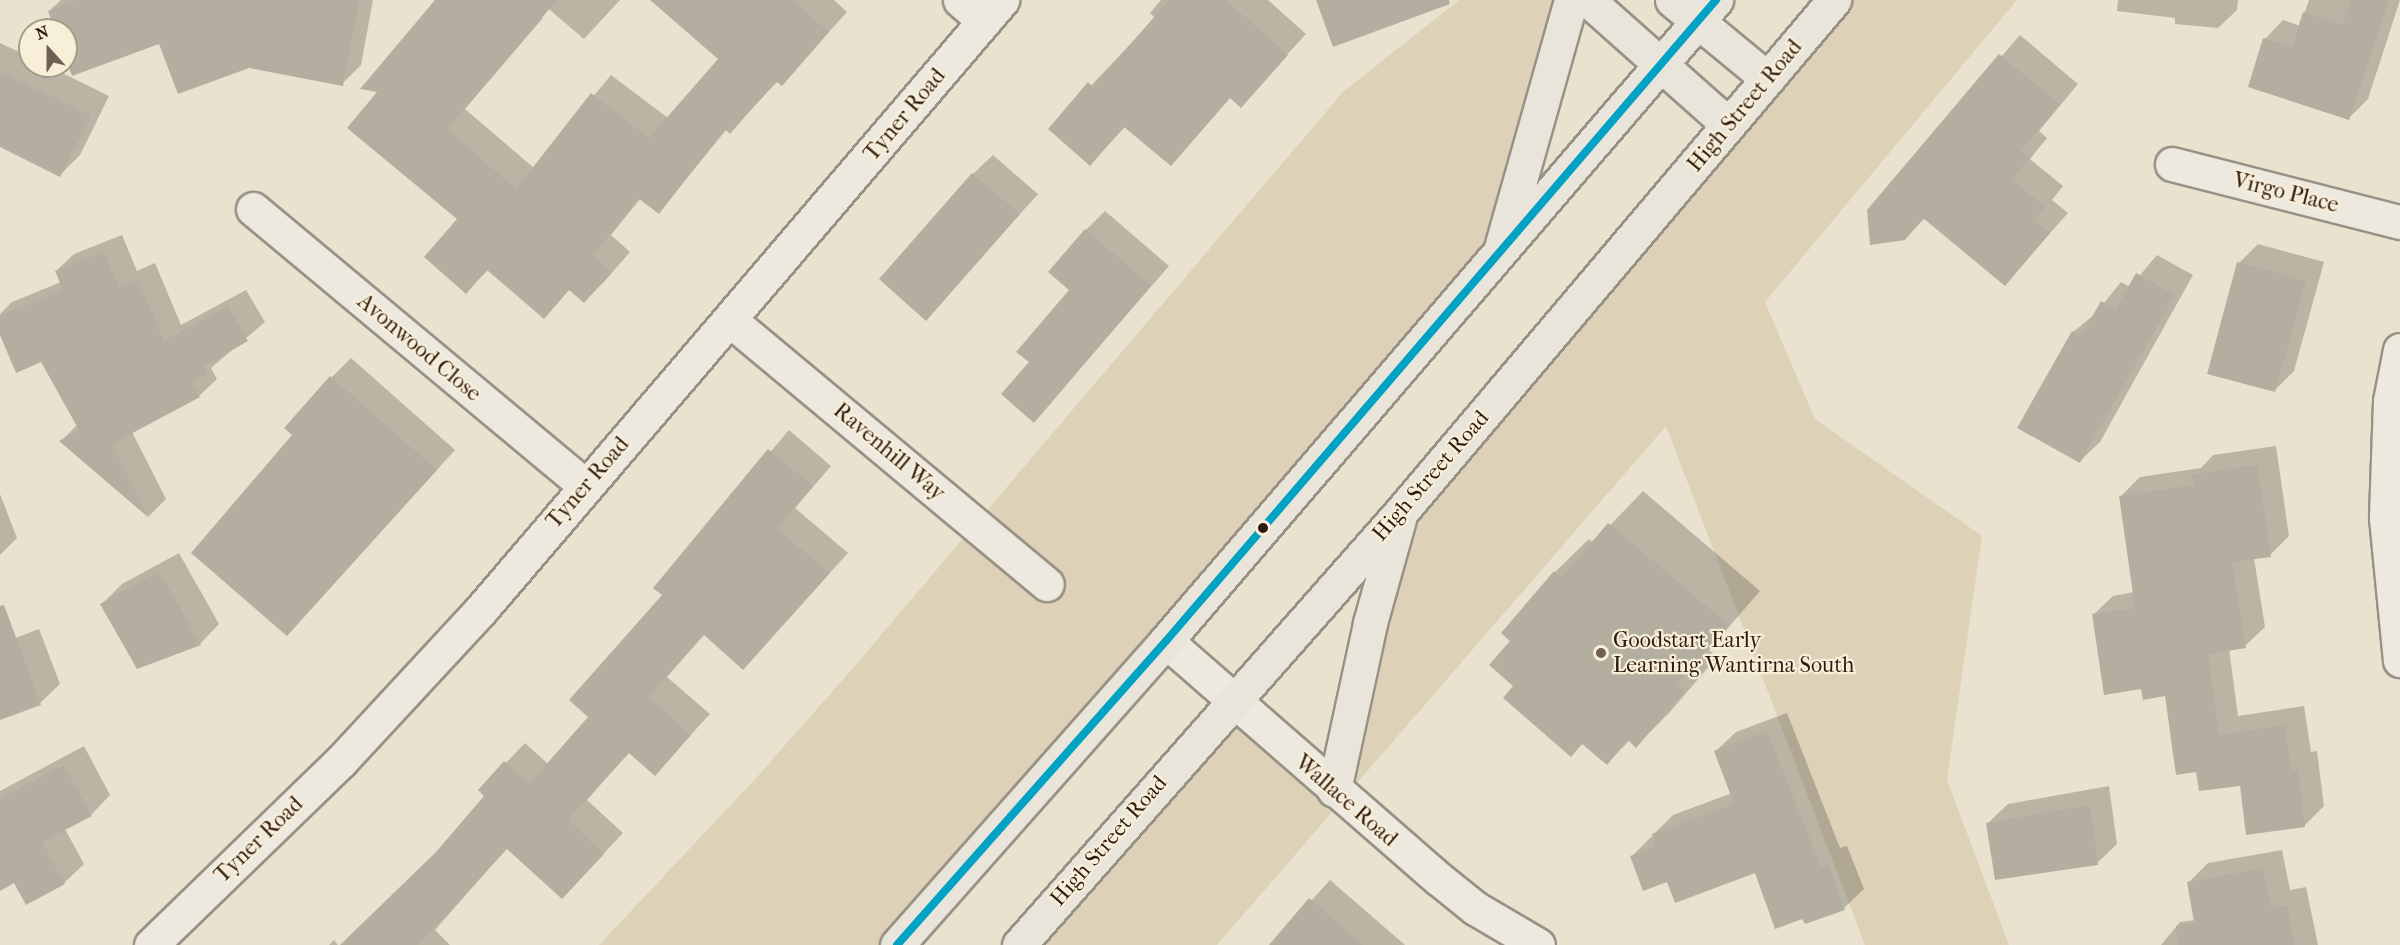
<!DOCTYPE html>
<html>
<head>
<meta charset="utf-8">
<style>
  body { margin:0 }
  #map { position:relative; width:2400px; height:945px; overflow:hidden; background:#e9e2ce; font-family:"IM FELL French Canon",serif }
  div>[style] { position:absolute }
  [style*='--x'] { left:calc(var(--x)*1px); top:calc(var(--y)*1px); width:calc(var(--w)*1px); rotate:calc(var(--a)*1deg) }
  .green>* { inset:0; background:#ddd2b7 }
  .shadow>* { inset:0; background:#0003 }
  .building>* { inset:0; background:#b4aea0 }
  .roads { filter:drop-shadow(2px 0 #989185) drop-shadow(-2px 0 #989185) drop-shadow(0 2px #989185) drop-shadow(0 -2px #989185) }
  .minor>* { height:33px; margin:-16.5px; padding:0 16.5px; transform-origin:16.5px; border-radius:16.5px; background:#ede9df }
  .major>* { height:33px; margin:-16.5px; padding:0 16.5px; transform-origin:16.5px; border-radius:16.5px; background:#eae5da }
  .bus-1>* { height:8px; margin:-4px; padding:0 4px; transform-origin:4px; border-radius:4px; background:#02a2c5 }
  .dots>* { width:16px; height:16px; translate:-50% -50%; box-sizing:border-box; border:3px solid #f8efd8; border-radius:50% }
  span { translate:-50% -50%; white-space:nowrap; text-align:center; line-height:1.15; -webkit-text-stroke:4.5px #f8efd8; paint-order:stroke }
  .street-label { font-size:22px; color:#2f1a12 }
  .poi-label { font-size:22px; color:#2f1a12 }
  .left { translate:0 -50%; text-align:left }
  .north { position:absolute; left:18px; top:18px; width:60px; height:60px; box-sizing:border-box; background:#f8efd8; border:2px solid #a89a89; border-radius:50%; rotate:339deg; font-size:16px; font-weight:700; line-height:24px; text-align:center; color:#2f1a12 }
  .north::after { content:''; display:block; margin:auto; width:21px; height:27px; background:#706054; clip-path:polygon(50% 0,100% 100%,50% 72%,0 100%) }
</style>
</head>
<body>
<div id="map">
  <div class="green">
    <div style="clip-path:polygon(1459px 0,1571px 0,1499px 255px,897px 945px,599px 945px,757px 777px,853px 668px,1342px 93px)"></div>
    <div style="clip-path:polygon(1834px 0,2017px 0,1765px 302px,1815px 419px,1982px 536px,1947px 780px,2009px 945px,1865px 945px,1666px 426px,1217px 945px,1019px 945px,1232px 700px,1334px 790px,1401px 512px)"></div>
  </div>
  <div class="shadow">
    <div style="clip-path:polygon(61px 0,373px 0,361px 65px,342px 84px,160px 42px,66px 56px,66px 30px,56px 30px,49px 11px)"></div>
    <div style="clip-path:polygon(437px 0,521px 0,543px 18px,465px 109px,534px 168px,611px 75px,668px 118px,720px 59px,652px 0,834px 0,847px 12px,782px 84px,778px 81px,730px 132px,727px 129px,659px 212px,641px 198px,611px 235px,630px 252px,604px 282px,584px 301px,570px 289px,543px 317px,488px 270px,466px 292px,459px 219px,380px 91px)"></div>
    <div style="clip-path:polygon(538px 0,620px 0,584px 39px)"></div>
    <div style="clip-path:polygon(1161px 0,1268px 0,1306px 34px,1241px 105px,1231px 97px,1171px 164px,1126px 126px,1090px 164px,1050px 129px,1155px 18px,1150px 13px)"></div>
    <div style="clip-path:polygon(2118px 0,2238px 0,2237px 10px,2218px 28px,2175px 24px,2175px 18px,2117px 11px)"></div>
    <div style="clip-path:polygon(2309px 0,2400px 0,2368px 99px,2349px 118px,2265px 39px,2283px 20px,2300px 26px)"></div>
    <div style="clip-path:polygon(2020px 35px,2078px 84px,2039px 131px,2047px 138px,2030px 159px,2063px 186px,2052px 200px,2068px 213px,2005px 284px,1925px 218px,1905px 239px,1869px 210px)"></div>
    <div style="clip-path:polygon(0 43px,30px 57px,30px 66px,48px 66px,109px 96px,80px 155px,60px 175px,0 145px)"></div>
    <div style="clip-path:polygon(993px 155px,1038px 194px,926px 319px,973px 174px)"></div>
    <div style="clip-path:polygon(1105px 211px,1169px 266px,1034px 421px,1031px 362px,1071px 290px,1086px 230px)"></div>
    <div style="clip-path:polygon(122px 235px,137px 271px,155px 263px,181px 325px,246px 290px,265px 322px,211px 368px,217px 379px,199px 396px,132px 432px,166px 499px,149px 516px,61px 441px,78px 424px,42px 360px,0 331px,0 314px,12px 302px,61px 282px,56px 271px,74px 254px)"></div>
    <div style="clip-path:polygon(2258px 244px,2324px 262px,2294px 371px,2275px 390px,2239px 263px)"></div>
    <div style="clip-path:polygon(2157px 255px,2193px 275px,2100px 442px,2080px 461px,2073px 332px,2095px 314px,2121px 282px,2130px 287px)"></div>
    <div style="clip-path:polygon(351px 358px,455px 450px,287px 634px,294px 435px,331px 378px)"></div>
    <div style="clip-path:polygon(789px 430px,831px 466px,795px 508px,848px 553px,743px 668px,705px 634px,667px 677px,710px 714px,655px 774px,630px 751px,587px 800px,623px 833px,581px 878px,508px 847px,435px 930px,450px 945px,342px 945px,440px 850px,486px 796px,480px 790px,525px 743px,548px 764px,591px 717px,664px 595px,655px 588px)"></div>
    <div style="clip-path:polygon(2276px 446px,2289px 536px,2270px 555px,2254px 558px,2265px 627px,2245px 646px,2229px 649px,2238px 716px,2304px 706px,2311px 752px,2317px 751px,2324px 806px,2304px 826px,2241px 784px,2198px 771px,2166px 694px,2143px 687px,2093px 615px,2113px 596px,2134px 592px,2121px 496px,2140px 477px,2201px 468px,2213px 455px)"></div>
    <div style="clip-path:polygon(1643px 491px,1760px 591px,1709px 650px,1717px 657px,1670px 712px,1636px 746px,1630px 740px,1607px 763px,1583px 743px,1571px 755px,1515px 686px,1512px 641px,1555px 572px,1589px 539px,1593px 543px)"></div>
    <div style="clip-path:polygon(0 494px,17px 538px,0 555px)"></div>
    <div style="clip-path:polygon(179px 553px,219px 624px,200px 644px,102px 604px,122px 584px)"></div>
    <div style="clip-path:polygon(39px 629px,60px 684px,40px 703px,0 718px,0 644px)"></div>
    <div style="clip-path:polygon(1787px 713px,1840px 848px,1847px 846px,1864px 889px,1844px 908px,1756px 872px,1668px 880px,1632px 856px,1673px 815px,1732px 793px,1716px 751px,1736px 732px)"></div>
    <div style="clip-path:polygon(84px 746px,110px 795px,91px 815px,65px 829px,84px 864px,64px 883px,15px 881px,0 875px,0 791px)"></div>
    <div style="clip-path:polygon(2109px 786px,2117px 844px,2097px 863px,1988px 823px,2008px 804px)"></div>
    <div style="clip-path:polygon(2282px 850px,2290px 890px,2306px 887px,2318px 945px,2161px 945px,2180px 922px,2195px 920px,2188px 883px,2208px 863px)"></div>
    <div style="clip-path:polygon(1330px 880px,1405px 945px,1271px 945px)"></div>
    <div style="clip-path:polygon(334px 940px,338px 945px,329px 945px)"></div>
  </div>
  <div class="building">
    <div style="clip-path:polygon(76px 0,359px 0,343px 86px,249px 68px,178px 94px,159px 44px,72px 76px,66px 60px,66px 30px,55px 30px,48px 11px)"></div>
    <div style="clip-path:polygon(435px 0,557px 0,447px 129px,516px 189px,591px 93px,649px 138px,718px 59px,650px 0,792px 0,829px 32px,782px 86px,776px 81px,730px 134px,725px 129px,659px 214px,638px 198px,593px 255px,612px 272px,584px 303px,569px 290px,544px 319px,487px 270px,466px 294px,424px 257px,457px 219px,347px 128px,377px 92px,360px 89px)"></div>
    <div style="clip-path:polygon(1169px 0,1226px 0,1288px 55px,1241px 108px,1230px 98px,1171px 166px,1124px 127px,1090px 166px,1048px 129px,1088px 82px,1093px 87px)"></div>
    <div style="clip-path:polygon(1316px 0,1449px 0,1450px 4px,1333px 47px)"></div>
    <div style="clip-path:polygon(2351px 0,2389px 0,2349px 120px,2248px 87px,2263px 38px,2292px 47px,2303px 12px,2343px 25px)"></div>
    <div style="clip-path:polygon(1999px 54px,2060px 104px,2021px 151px,2029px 158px,2012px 179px,2045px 207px,2033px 220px,2050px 233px,2005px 286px,1923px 218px,1905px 240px,1870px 245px,1867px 210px)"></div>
    <div style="clip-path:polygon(0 71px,91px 116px,60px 177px,0 147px)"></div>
    <div style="clip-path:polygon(972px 173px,1020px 214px,926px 321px,879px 279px)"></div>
    <div style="clip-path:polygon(1085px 229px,1151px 286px,1034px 423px,1001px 394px,1029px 362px,1016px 352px,1069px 290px,1048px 272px)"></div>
    <div style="clip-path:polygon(104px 251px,119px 288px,138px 280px,164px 341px,228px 306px,248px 341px,204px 366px,208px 373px,191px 382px,200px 397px,112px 444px,149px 518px,59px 441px,79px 430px,41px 362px,16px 373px,0 335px,0 316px,63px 290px,55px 271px)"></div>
    <div style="clip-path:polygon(2237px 262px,2306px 281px,2275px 392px,2207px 374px)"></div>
    <div style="clip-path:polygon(2136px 273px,2175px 295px,2080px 463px,2017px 428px,2072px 331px,2081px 336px,2101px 301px,2116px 309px)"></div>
    <div style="clip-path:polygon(330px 376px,437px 470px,287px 636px,191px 553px,292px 435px,284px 428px)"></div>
    <div style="clip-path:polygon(768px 449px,813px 486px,777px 529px,830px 573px,743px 670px,703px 634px,649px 697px,691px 735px,655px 776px,629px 753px,568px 820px,604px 854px,562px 899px,507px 849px,418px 945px,340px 945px,436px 852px,484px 796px,478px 790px,504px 761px,529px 784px,588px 717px,569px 700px,662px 595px,653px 588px)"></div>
    <div style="clip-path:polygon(2257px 465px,2271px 557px,2232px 562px,2246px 648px,2208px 654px,2219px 735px,2285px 725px,2291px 771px,2298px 770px,2305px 827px,2246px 835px,2240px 786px,2199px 791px,2196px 772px,2176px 775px,2165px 696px,2143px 700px,2141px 689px,2104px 695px,2092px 614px,2135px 608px,2119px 496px,2194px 485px,2192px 474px)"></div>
    <div style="clip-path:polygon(1608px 523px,1728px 624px,1677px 684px,1685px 691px,1636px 748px,1628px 740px,1607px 765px,1582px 744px,1571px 757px,1503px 698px,1513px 686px,1489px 665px,1510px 641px,1501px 633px,1554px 571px,1562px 577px)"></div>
    <div style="clip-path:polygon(159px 571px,201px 645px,137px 669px,100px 604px)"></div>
    <div style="clip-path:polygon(4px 605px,41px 705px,0 720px,0 606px)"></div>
    <div style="clip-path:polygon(1767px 731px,1821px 867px,1828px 864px,1845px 910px,1805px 924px,1802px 919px,1775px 929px,1755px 873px,1675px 903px,1667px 882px,1643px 891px,1630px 856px,1656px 846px,1652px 834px,1734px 804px,1714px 751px)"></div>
    <div style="clip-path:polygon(64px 765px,92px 816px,42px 842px,65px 884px,26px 905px,14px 883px,0 891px,0 799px)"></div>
    <div style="clip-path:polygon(2090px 805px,2098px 865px,1995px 880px,1986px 823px)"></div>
    <div style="clip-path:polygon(2263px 868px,2271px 908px,2287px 905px,2295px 945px,2178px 945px,2176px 926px,2194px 922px,2187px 882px)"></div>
    <div style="clip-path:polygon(1309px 898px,1363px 945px,1269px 945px)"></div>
  </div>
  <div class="roads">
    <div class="minor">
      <div style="--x:960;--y:0;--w:32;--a:41"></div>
      <div style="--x:2172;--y:164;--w:235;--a:14.3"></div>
      <div style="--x:253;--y:209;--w:432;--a:39.8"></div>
      <div style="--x:731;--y:321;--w:411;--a:39.8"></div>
      <div style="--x:2400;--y:350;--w:52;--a:101.1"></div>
      <div style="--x:2390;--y:401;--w:117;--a:92"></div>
      <div style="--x:2386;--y:518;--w:143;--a:84.4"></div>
      <div style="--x:1166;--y:641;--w:362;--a:41.1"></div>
      <div style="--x:1439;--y:879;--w:46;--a:38.9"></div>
      <div style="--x:1475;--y:908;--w:73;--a:30.4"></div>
      <div style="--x:151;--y:945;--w:264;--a:-44.1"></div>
      <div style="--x:341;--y:761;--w:205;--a:-47.2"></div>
      <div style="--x:480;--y:611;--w:804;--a:-49.49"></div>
    </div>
    <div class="major">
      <div style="--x:1588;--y:0;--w:188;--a:41.6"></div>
      <div style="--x:1672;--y:0;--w:124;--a:39.5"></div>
      <div style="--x:1502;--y:244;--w:254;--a:-74.2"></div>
      <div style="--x:1334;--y:790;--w:171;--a:-77.8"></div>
      <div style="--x:1370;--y:623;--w:108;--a:-74.4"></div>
      <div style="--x:897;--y:945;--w:406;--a:-48.5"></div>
      <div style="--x:1166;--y:641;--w:845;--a:-49.37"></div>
      <div style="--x:1019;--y:945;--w:577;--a:-48.58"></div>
      <div style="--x:1401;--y:512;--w:671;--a:-49.78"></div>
    </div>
  </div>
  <div class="bus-1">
    <div style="--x:897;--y:945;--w:406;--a:-48.5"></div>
    <div style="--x:1166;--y:641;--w:845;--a:-49.37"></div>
  </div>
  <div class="dots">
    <div style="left:1263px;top:528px;background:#2f1a12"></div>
    <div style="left:1601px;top:653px;background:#706054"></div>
  </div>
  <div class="street-label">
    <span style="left:1745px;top:106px;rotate:-50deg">High Street Road</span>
    <span style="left:905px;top:115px;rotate:-50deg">Tyner Road</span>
    <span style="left:2286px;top:193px;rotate:14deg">Virgo Place</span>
    <span style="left:419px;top:348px;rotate:40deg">Avonwood Close</span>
    <span style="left:889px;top:452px;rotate:40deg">Ravenhill Way</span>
    <span style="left:1431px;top:476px;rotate:-49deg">High Street Road</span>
    <span style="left:588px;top:483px;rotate:-49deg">Tyner Road</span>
    <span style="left:1346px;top:801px;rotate:41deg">Wallace Road</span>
    <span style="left:259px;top:840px;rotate:-44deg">Tyner Road</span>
    <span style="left:1109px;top:841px;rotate:-49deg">High Street Road</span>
  </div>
  <div class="poi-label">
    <span class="left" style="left:1613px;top:653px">Goodstart Early<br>Learning Wantirna South</span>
  </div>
  <div class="north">N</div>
</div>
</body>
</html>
